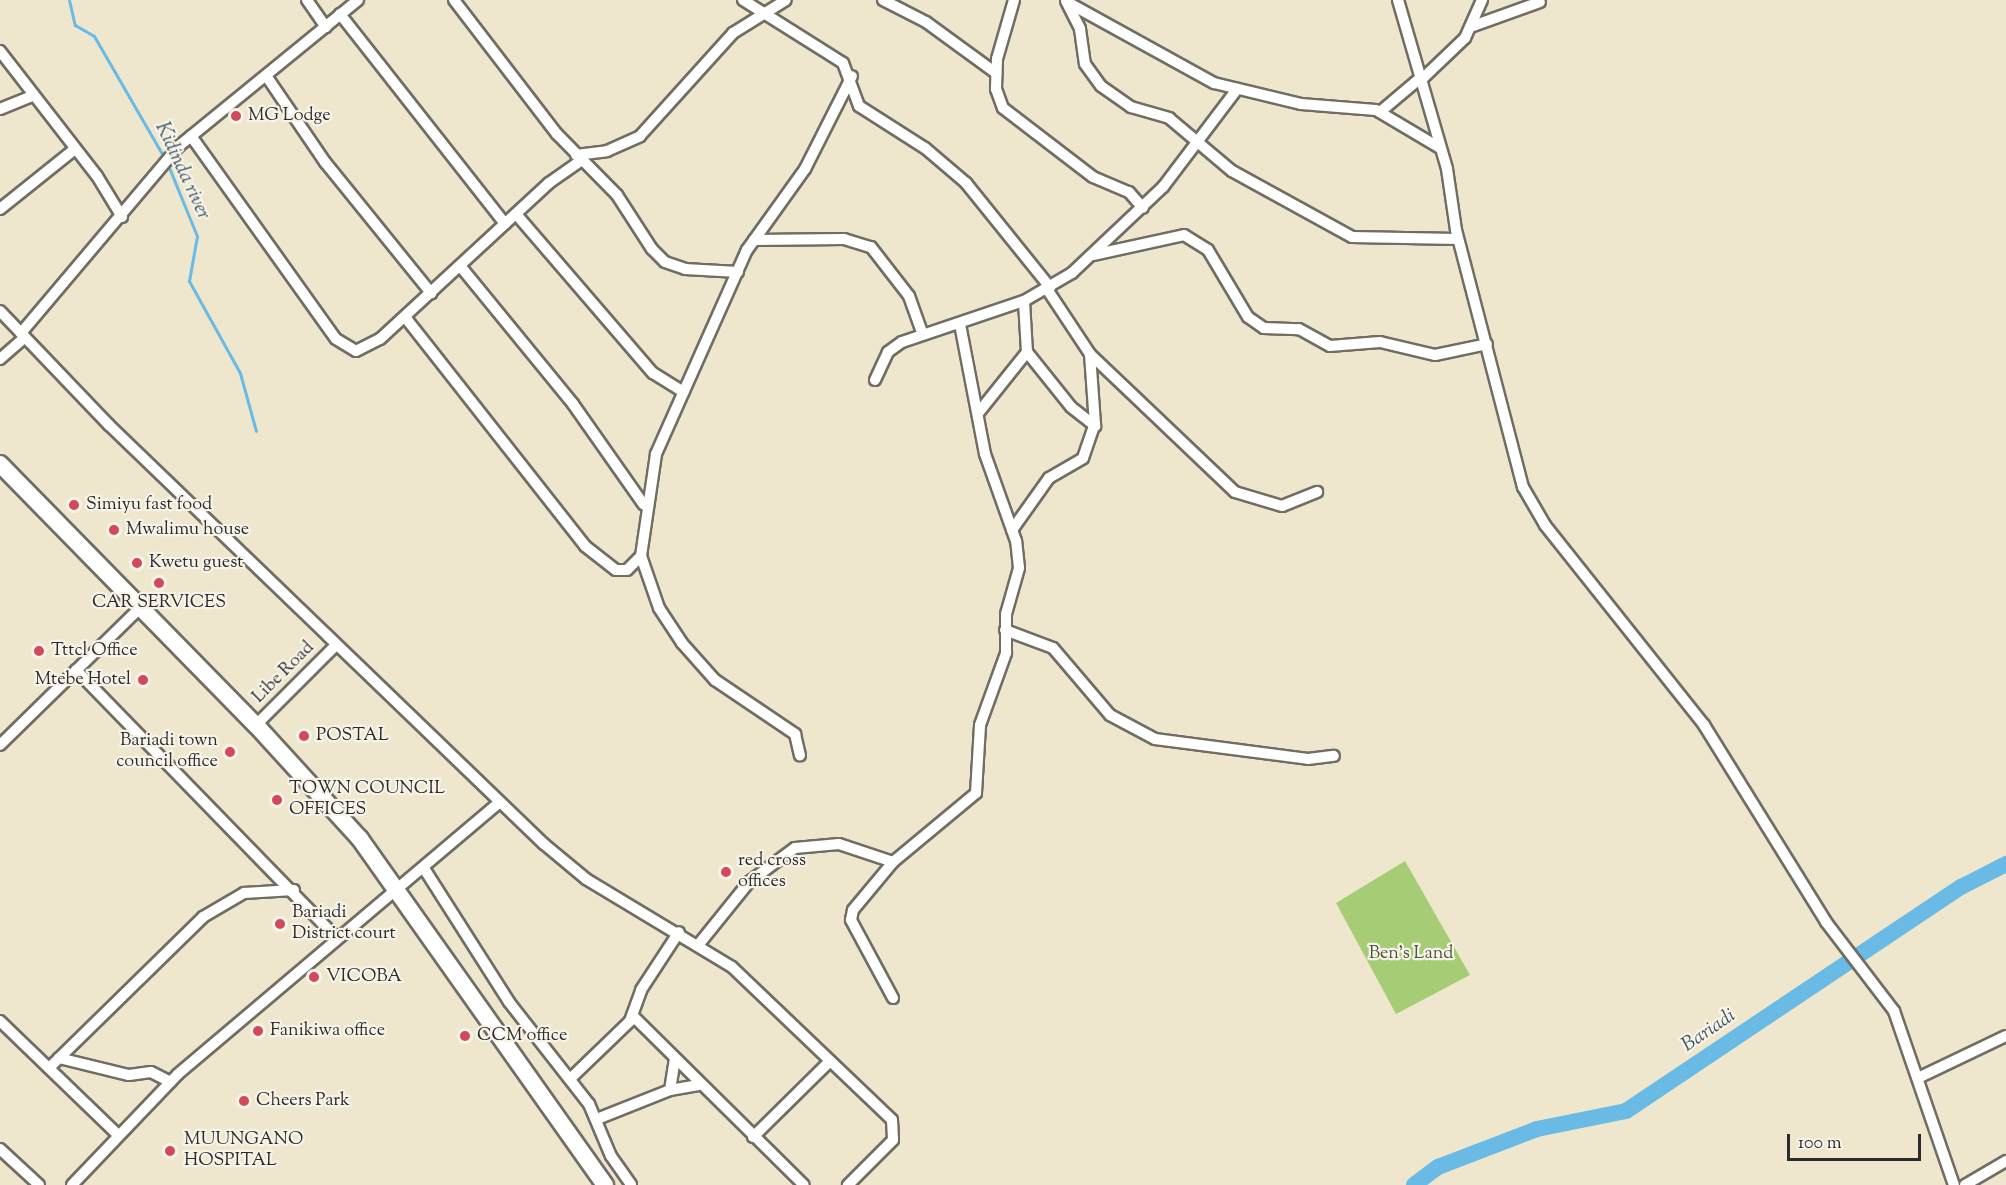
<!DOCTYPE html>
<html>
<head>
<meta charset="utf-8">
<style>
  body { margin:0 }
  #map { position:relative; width:2006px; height:1185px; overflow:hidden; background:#efe7cd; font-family:"Sorts Mill Goudy",serif }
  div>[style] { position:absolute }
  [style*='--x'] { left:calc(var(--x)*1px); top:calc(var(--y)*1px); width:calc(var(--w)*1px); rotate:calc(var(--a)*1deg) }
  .green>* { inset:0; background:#a7cc76 }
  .stream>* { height:3px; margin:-1.5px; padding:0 1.5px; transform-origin:1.5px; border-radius:1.5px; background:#69bae4 }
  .river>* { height:16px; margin:-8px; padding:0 8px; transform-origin:8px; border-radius:8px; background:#69bae4 }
  .roads { filter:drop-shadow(2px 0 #706d64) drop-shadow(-2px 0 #706d64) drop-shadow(0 2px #706d64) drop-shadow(0 -2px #706d64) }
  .minor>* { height:10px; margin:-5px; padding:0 5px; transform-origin:5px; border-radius:5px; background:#fff }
  .trunk>* { height:16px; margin:-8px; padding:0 8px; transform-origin:8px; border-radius:8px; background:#fff }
  .dots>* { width:16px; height:16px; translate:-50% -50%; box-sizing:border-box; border:3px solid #f7f3e8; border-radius:50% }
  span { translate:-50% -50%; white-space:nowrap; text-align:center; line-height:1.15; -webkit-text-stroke:4.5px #f7f3e8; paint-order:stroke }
  .poi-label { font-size:18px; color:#2b2b2b }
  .left { translate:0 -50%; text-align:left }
  .right { translate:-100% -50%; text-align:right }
  .street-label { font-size:18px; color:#2b2b2b }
  .park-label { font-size:18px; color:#4a533e }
  .water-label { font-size:20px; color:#3e5662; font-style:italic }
  .scale { position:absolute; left:1787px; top:1134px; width:134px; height:27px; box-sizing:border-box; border:3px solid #2b2b2b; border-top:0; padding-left:8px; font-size:18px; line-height:21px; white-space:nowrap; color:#2b2b2b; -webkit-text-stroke:4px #f7f3e8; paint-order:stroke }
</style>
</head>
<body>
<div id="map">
  <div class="green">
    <div style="clip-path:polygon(1405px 861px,1470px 975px,1396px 1014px,1336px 903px)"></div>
  </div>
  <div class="stream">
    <div style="--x:69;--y:0;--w:26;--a:77"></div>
    <div style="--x:75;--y:25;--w:22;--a:30"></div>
    <div style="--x:94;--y:36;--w:142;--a:60"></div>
    <div style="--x:168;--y:165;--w:77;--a:67.8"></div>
    <div style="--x:197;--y:236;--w:46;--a:100.1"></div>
    <div style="--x:189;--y:281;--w:105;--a:61"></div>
    <div style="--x:240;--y:373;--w:60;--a:74.6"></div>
  </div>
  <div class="river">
    <div style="--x:1414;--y:1185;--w:30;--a:-37"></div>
    <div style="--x:1438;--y:1167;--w:106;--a:-21"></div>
    <div style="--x:1537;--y:1129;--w:91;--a:-11.4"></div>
    <div style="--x:1626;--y:1111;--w:403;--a:-33.8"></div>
    <div style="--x:1961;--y:887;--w:51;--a:-27.1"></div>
  </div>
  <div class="roads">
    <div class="minor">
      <div style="--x:307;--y:0;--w:33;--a:55"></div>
      <div style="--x:454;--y:0;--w:169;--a:52.5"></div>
      <div style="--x:557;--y:134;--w:86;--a:45.5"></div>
      <div style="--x:617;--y:195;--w:64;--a:57.1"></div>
      <div style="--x:652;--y:249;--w:18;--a:45"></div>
      <div style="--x:665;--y:262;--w:21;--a:19"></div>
      <div style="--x:685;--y:269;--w:53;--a:3.2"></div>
      <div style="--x:743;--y:0;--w:118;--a:32.2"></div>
      <div style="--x:843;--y:63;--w:46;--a:69.6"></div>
      <div style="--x:859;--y:106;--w:78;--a:32.5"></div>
      <div style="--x:925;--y:148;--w:54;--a:40.5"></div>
      <div style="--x:966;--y:183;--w:134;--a:51.1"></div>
      <div style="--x:883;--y:0;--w:48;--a:27.1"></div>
      <div style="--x:926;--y:22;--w:87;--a:36.1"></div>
      <div style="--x:1014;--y:0;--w:61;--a:106.1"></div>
      <div style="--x:997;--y:59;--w:30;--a:92"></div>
      <div style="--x:996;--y:89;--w:20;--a:70"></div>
      <div style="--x:1003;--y:108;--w:113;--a:37.5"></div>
      <div style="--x:1093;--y:177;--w:39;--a:23"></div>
      <div style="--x:1129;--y:192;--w:21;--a:49"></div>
      <div style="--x:1398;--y:0;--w:176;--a:73.8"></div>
      <div style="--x:1447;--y:169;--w:62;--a:81.6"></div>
      <div style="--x:1456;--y:230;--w:266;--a:75.4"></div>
      <div style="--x:1523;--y:487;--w:44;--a:59.9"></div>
      <div style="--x:1545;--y:525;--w:256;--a:51.5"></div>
      <div style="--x:1704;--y:725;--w:232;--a:58.2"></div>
      <div style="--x:1826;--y:922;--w:112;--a:52.6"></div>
      <div style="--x:1894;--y:1011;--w:184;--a:71"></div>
      <div style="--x:1066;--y:1;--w:31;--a:63"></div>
      <div style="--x:1080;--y:29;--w:35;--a:82"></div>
      <div style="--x:1085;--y:64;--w:27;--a:54"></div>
      <div style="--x:1101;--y:86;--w:37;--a:35"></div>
      <div style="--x:1131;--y:107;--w:40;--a:16"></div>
      <div style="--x:1169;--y:118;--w:82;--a:40.1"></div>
      <div style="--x:1232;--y:171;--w:137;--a:28.8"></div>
      <div style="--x:1352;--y:237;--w:106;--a:1.1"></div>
      <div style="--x:1067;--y:2;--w:168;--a:28.9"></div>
      <div style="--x:1214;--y:83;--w:89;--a:13.6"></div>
      <div style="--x:1301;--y:104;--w:75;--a:4.6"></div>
      <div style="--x:1376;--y:110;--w:74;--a:30.7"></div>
      <div style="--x:340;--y:14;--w:267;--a:51.8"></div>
      <div style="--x:1473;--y:26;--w:71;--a:-19.7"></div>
      <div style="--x:0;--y:51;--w:158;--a:52.2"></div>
      <div style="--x:97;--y:176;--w:48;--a:58.6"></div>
      <div style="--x:267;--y:77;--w:103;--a:55.7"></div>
      <div style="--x:325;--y:162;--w:169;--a:51"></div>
      <div style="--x:1420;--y:81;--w:62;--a:-43.7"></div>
      <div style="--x:1465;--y:38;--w:42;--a:-65.9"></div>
      <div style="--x:0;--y:109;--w:35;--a:-22"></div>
      <div style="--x:1380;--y:112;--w:51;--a:-40.2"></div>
      <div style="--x:191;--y:136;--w:249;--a:54.5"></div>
      <div style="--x:336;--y:339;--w:23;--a:31"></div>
      <div style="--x:356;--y:351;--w:27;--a:-27"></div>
      <div style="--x:380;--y:339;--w:230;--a:-42.7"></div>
      <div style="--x:549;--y:183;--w:39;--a:-35"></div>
      <div style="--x:576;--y:155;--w:31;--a:-7"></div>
      <div style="--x:607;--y:151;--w:36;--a:-24"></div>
      <div style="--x:640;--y:136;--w:139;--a:-47.9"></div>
      <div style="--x:733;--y:33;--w:62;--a:-31.9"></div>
      <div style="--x:0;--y:209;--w:96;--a:-38.7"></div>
      <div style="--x:516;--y:214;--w:210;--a:49.3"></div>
      <div style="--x:653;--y:373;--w:36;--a:32"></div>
      <div style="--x:754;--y:240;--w:90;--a:-0.6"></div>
      <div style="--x:844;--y:239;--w:28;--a:17"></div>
      <div style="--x:871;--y:247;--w:62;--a:52.2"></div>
      <div style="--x:909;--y:296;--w:41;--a:70.3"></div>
      <div style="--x:1093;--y:255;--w:93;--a:-12.4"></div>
      <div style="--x:1184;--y:235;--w:28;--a:32"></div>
      <div style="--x:1208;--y:250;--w:78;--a:59.2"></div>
      <div style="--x:1248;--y:317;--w:19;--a:35"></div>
      <div style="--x:1264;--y:328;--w:35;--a:2"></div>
      <div style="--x:1299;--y:329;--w:35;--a:29"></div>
      <div style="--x:1330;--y:346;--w:50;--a:-4.6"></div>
      <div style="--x:1380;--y:342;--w:57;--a:13.3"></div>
      <div style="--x:1435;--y:355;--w:53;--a:-11.9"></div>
      <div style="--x:461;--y:267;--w:177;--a:50.7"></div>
      <div style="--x:573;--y:404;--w:123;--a:54.9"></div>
      <div style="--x:0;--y:311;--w:158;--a:46.3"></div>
      <div style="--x:109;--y:425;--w:604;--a:43.93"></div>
      <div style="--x:544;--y:844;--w:55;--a:39.8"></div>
      <div style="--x:586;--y:879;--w:170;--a:31.1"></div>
      <div style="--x:732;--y:967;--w:221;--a:43.7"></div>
      <div style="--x:892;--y:1120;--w:20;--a:87"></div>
      <div style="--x:893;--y:1140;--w:64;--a:135"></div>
      <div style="--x:405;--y:317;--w:291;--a:51.8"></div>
      <div style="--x:585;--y:546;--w:39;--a:38"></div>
      <div style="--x:616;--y:570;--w:11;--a:0"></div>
      <div style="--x:627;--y:570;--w:20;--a:-45"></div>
      <div style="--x:641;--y:556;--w:103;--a:-81.6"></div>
      <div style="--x:656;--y:454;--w:223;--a:-66"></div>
      <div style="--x:747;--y:250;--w:100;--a:-54.4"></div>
      <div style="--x:805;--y:169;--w:104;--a:-63.2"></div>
      <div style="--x:21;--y:333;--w:245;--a:-49.8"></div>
      <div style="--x:179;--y:146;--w:231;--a:-39.2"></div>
      <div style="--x:1027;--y:352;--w:70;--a:51.3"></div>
      <div style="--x:1071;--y:407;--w:31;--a:38"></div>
      <div style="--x:1090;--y:354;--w:200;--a:43.6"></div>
      <div style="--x:1235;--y:492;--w:49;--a:16.6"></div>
      <div style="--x:1282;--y:506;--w:38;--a:-22"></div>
      <div style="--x:0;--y:359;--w:33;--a:-41"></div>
      <div style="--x:875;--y:380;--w:31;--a:-65"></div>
      <div style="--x:888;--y:352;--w:17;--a:-36"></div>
      <div style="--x:902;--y:342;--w:129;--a:-18.6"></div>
      <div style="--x:1024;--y:301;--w:56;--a:-30.3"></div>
      <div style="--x:1072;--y:273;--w:125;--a:-43.4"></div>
      <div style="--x:1163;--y:187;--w:123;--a:-52.9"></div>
      <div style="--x:979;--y:412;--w:77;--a:-51.3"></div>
      <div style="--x:1027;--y:352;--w:51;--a:-93.4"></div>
      <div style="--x:1012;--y:530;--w:64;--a:-54.6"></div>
      <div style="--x:1049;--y:478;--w:39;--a:-30"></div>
      <div style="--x:1083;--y:458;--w:36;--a:-71"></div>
      <div style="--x:1095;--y:424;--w:70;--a:-94.1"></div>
      <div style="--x:1090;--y:354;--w:78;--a:-123.5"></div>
      <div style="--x:641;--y:556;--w:55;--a:70.9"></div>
      <div style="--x:659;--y:608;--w:42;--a:56.7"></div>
      <div style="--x:682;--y:643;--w:50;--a:48.3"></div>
      <div style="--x:715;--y:680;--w:97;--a:34"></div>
      <div style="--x:795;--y:734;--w:22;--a:77"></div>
      <div style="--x:1005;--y:630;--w:51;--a:20.6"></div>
      <div style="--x:1053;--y:648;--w:88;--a:49.6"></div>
      <div style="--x:1110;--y:715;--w:51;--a:28.1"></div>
      <div style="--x:1155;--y:739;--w:154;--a:7.4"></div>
      <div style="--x:1308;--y:759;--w:26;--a:-7"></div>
      <div style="--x:76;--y:670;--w:374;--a:45.8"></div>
      <div style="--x:256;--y:725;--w:113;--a:-45"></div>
      <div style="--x:0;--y:745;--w:197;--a:-44.4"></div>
      <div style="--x:425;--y:870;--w:156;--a:57.5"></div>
      <div style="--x:509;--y:1002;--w:130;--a:51.9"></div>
      <div style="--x:589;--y:1104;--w:56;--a:67.1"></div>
      <div style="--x:611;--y:1156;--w:35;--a:55"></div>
      <div style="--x:699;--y:944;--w:80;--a:-51.1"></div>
      <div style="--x:749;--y:882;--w:57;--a:-36.5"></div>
      <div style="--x:795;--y:848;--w:44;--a:-5.2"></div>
      <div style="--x:839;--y:844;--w:57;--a:18.4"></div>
      <div style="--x:893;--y:998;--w:89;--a:-118.3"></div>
      <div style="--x:851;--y:920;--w:10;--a:-79"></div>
      <div style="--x:853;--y:910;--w:62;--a:-50.2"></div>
      <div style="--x:893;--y:862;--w:108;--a:-39.7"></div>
      <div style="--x:976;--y:793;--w:68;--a:-86.6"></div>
      <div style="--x:980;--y:725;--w:77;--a:-70.1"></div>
      <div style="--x:1006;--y:653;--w:39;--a:-90"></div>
      <div style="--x:1006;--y:614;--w:48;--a:-74.2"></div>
      <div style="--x:1019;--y:568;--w:27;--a:-96"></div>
      <div style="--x:1016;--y:541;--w:92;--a:-109.6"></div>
      <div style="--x:985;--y:454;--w:132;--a:-100.9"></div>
      <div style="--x:633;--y:1016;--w:240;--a:44.7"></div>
      <div style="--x:0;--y:1021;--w:164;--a:44"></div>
      <div style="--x:59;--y:1058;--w:72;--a:13.7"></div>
      <div style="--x:129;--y:1075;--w:22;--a:-8"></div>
      <div style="--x:151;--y:1072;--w:22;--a:27"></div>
      <div style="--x:49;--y:1068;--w:216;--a:-44.4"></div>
      <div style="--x:203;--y:917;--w:48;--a:-30.3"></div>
      <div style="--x:244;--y:893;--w:50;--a:-3.4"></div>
      <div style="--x:1920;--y:1077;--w:95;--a:-25.5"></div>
      <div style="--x:571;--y:1078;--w:82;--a:-44"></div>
      <div style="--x:630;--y:1021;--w:33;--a:-70"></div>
      <div style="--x:641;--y:990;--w:69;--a:-56.8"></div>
      <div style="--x:670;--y:1090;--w:30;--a:-81"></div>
      <div style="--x:597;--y:1119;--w:79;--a:-21.7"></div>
      <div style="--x:670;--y:1090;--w:29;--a:-10"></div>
      <div style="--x:753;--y:1137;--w:107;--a:-44.6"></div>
      <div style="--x:0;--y:1149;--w:53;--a:42.7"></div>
      <div style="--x:72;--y:1185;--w:153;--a:-46.3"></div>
      <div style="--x:178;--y:1074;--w:420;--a:-40.2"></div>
      <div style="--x:1965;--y:1185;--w:48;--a:-30.3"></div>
    </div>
    <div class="trunk">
      <div style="--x:0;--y:464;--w:366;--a:45.6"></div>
      <div style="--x:256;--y:725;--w:154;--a:47.6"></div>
      <div style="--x:360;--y:839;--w:424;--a:54.7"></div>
    </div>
  </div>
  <div class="dots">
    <div style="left:236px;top:116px;background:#d1495b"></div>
    <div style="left:74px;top:505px;background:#d1495b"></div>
    <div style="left:114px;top:530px;background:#d1495b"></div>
    <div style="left:137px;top:563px;background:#d1495b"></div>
    <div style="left:159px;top:583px;background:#d1495b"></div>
    <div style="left:39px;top:651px;background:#d1495b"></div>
    <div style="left:143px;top:680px;background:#d1495b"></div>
    <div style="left:304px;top:736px;background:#d1495b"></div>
    <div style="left:230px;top:752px;background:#d1495b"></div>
    <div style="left:277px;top:800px;background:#d1495b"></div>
    <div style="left:726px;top:872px;background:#d1495b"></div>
    <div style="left:280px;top:924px;background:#d1495b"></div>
    <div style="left:314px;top:977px;background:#d1495b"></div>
    <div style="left:258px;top:1031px;background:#d1495b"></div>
    <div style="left:465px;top:1036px;background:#d1495b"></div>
    <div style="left:244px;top:1101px;background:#d1495b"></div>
    <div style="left:170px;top:1151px;background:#d1495b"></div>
  </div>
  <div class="poi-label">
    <span class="left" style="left:248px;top:116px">MG Lodge</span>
    <span class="left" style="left:86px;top:505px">Simiyu fast food</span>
    <span class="left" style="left:126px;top:530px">Mwalimu house</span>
    <span class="left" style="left:149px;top:563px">Kwetu guest</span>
    <span style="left:159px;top:603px">CAR SERVICES</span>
    <span class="left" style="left:51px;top:651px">Tttcl Office</span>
    <span class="right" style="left:131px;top:680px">Mtebe Hotel</span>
    <span class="left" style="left:316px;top:736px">POSTAL</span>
    <span class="right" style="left:218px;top:752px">Bariadi town<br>council office</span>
    <span class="left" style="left:289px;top:800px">TOWN COUNCIL<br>OFFICES</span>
    <span class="left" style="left:738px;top:872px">red cross<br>offices</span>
    <span class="left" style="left:292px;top:924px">Bariadi<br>District court</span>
    <span class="left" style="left:326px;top:977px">VICOBA</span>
    <span class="left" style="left:270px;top:1031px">Fanikiwa office</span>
    <span class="left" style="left:477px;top:1036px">CCM office</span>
    <span class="left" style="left:256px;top:1101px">Cheers Park</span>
    <span class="left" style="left:184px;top:1151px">MUUNGANO<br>HOSPITAL</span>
  </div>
  <div class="street-label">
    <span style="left:284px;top:673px;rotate:-45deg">Libe Road</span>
  </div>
  <div class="park-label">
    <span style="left:1411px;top:954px">Ben's Land</span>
  </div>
  <div class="water-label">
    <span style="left:182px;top:171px;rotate:65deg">Kidinda river</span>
    <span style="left:1709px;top:1031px;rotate:-34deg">Bariadi</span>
  </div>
  <div class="scale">100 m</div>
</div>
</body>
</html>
